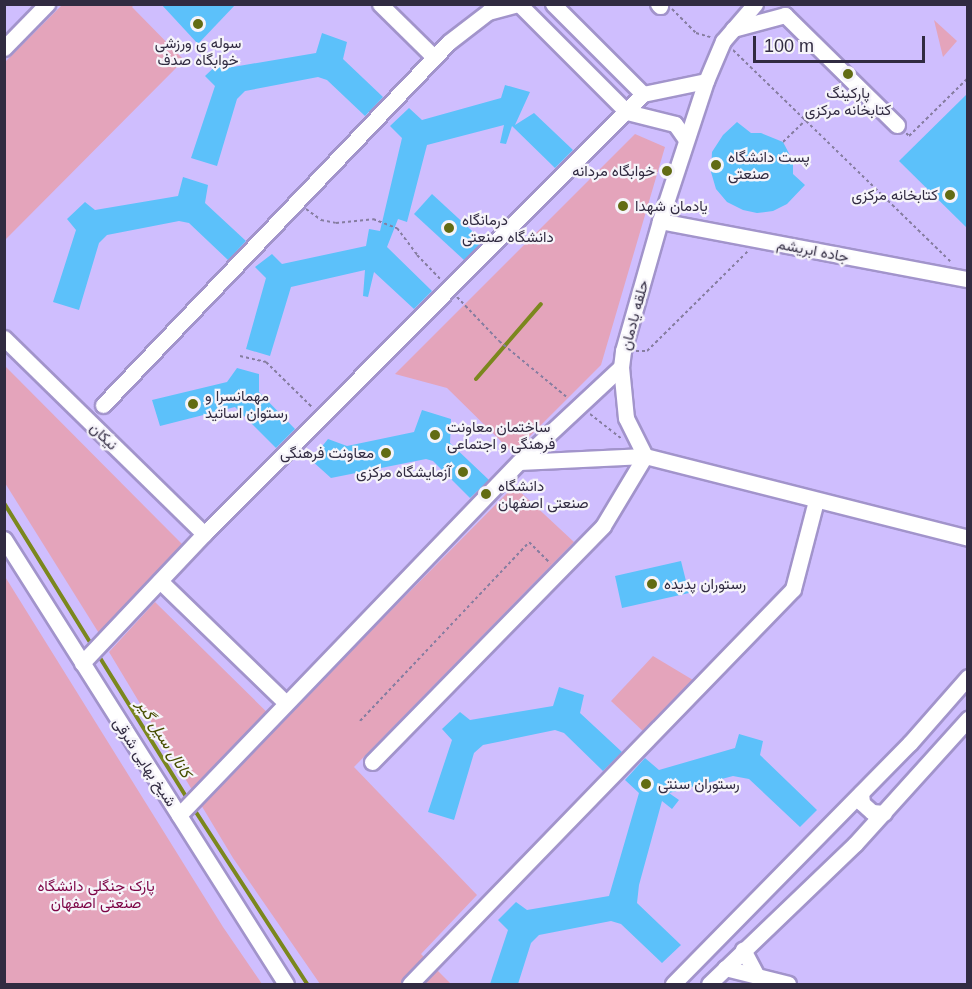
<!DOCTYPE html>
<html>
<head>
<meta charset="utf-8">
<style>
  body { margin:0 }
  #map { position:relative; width:972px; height:989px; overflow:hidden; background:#d8ccfb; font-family:Arial,Vazirmatn,sans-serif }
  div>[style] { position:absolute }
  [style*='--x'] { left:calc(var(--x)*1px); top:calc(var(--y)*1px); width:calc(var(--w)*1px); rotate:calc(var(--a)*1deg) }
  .built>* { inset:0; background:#cfbefe }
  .green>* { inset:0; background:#e4a4bb }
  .stream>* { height:4px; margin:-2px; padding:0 2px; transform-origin:2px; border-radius:2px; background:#7b871e }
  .building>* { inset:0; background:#5cc1fa }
  .path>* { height:2px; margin-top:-1px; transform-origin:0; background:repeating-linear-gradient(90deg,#867da0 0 3px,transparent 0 6px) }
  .roads { filter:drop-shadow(2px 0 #a294cb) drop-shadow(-2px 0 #a294cb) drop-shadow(0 2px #a294cb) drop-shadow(0 -2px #a294cb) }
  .minor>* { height:15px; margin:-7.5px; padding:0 7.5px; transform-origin:7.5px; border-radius:7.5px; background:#fff }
  .dots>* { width:16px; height:16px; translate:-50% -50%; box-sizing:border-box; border:3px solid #f6f4fa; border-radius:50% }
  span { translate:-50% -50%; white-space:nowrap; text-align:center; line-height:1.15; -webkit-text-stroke:4.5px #f6f4fa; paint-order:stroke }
  .poi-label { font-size:15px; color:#312b41 }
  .left { translate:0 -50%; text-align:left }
  .right { translate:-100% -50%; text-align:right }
  .street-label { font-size:15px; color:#312b41 }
  .park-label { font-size:15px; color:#7c0345 }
  .water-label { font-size:16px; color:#464e00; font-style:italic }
  .frame { position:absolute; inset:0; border:6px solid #312b41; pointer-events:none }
  .scale { position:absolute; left:753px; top:36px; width:172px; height:27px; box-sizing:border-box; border:3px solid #312b41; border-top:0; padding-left:8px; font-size:18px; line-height:21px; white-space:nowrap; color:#312b41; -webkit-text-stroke:4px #f6f4fa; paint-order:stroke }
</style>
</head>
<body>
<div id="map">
  <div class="built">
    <div style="clip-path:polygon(5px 5px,967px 5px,967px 984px,5px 984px)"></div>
  </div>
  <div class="green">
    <div style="clip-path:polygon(62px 5px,134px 5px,132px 7px,184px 60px,5px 240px,5px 62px)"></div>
    <div style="clip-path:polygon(934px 20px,957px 41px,943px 57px)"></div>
    <div style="clip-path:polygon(635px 134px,665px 147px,601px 365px,513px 453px,447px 388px,395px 374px)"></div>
    <div style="clip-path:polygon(5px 366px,183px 545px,100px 635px,5px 483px)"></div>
    <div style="clip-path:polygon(514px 486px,574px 542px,354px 767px,477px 895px,421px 954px,451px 984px,320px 984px,233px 858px,109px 652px,155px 602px,279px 724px)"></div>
    <div style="clip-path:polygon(4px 575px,223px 927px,262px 984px,5px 984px)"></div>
    <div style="clip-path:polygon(653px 656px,698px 683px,647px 735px,611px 701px)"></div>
  </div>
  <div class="stream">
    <div style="--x:476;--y:379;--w:99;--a:-49.1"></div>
    <div style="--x:4;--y:503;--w:169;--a:58.3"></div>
    <div style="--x:97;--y:653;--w:173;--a:58.2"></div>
    <div style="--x:192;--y:806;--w:212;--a:57.1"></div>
  </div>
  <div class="building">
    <div style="clip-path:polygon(161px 4px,236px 4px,198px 44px)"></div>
    <div style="clip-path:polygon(322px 33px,347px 42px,343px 59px,383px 97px,365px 116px,327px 80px,318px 77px,245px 91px,237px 99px,217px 166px,191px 158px,215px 86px,205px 76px,223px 59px,233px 67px,316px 53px)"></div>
    <div style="clip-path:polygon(505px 85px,530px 92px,515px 125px,534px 113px,573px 150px,555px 168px,512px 126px,506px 144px,500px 143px,504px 125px,427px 145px,407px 222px,398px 219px,387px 247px,432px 291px,414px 309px,374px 272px,368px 297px,363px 296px,365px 270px,291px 287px,270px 356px,246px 349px,266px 278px,255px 267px,272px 254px,282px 264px,366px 246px,369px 229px,380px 231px,402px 138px,390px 126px,409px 108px,422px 120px,501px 98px)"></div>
    <div style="clip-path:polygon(968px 93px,968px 229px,899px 161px)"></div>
    <div style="clip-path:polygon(737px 122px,751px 133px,761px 133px,783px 142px,793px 161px,793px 174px,805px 185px,787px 204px,773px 211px,757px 213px,743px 210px,727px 202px,716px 189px,711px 172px,712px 152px,723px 135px)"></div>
    <div style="clip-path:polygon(183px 177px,208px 185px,205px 203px,246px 241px,228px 260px,189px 223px,179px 221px,107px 235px,99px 243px,79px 310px,53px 302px,76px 230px,67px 219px,85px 202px,95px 210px,178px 196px)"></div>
    <div style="clip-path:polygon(432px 194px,483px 241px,464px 260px,414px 214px)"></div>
    <div style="clip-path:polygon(237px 368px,259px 374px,259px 392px,295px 429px,276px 448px,235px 407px,160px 426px,152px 400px,227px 382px)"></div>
    <div style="clip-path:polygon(422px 410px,451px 419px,450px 443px,489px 480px,470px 498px,433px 461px,426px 459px,331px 478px,311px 460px,328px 439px,347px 446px,414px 432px)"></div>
    <div style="clip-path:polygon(681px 561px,689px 593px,622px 608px,615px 576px)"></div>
    <div style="clip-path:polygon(559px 687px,584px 695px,580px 713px,622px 752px,603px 771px,564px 733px,555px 730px,483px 745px,474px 753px,454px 820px,428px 812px,452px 740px,442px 729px,460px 712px,470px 720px,553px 706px)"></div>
    <div style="clip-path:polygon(739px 734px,763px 741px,760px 755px,817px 810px,800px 827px,749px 779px,733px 776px,669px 793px,679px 800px,672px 809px,662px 801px,639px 885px,637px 903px,681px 945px,662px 963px,621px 924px,611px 921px,539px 935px,531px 943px,518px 984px,490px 984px,508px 930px,498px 920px,516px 902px,527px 910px,609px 896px,639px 793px,625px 780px,645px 758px,659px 770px,735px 748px)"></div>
  </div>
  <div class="path">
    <div style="--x:672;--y:9;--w:34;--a:45"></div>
    <div style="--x:696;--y:33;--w:15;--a:16"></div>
    <div style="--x:733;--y:50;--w:303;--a:44.2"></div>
    <div style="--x:906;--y:133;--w:4;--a:45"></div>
    <div style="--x:909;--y:136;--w:83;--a:-44.5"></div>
    <div style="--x:783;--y:142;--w:32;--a:-44"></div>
    <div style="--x:306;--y:209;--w:19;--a:36"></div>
    <div style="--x:321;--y:220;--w:15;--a:11"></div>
    <div style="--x:336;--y:223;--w:37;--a:-6"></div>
    <div style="--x:373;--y:219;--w:26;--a:21"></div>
    <div style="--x:397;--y:228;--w:34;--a:53"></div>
    <div style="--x:417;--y:255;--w:35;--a:46"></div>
    <div style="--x:457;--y:297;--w:61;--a:46.3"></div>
    <div style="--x:499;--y:341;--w:89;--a:39.6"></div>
    <div style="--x:636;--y:351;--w:11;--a:0"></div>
    <div style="--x:647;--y:351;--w:142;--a:-44.7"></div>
    <div style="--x:240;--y:356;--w:27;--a:13"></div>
    <div style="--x:266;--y:362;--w:66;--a:44.4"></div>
    <div style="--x:590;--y:414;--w:39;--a:38"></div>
    <div style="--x:360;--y:721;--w:246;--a:-46.6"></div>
    <div style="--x:529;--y:542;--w:30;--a:45"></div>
  </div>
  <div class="roads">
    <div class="minor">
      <div style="--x:380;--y:4;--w:76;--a:44.5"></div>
      <div style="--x:519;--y:4;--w:153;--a:45"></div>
      <div style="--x:627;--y:112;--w:49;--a:14"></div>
      <div style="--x:675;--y:124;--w:19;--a:55"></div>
      <div style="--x:553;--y:4;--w:127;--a:45"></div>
      <div style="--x:658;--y:4;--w:3;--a:45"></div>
      <div style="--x:755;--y:4;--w:49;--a:130.9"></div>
      <div style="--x:723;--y:41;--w:43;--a:113"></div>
      <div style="--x:706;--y:81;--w:147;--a:108.2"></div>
      <div style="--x:660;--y:221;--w:135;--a:105.9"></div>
      <div style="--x:623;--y:351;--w:16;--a:97"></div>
      <div style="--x:621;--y:367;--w:51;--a:84.4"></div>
      <div style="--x:626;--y:418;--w:42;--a:63.4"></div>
      <div style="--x:645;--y:456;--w:333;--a:14.2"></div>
      <div style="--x:785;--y:15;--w:157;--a:44.5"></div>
      <div style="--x:733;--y:29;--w:54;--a:-15.1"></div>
      <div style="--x:4;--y:48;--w:62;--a:-45.7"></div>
      <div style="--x:660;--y:221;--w:313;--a:10.7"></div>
      <div style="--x:4;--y:338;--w:280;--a:44.4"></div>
      <div style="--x:103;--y:405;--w:501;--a:-46.37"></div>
      <div style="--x:449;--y:42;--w:49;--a:-37.6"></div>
      <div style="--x:488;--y:12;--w:30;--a:-15"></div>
      <div style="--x:519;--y:462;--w:126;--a:-2.7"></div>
      <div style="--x:4;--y:539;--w:527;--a:57.64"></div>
      <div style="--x:160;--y:581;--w:174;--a:44.1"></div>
      <div style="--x:82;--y:663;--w:178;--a:-46.6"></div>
      <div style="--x:204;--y:534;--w:622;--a:-45.07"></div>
      <div style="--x:643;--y:94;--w:64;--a:-11.7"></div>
      <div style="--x:372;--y:762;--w:330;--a:-45.6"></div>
      <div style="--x:603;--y:526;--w:82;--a:-59"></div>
      <div style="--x:861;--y:793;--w:10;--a:84"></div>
      <div style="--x:862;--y:803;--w:13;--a:42"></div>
      <div style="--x:872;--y:812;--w:12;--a:5"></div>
      <div style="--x:179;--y:815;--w:490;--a:-46.1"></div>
      <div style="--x:519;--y:462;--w:139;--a:-43"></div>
      <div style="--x:725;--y:968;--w:33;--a:14"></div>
      <div style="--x:757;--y:976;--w:30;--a:-118"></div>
      <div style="--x:757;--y:976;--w:32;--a:14"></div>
      <div style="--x:410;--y:984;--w:550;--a:-45.88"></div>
      <div style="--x:793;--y:589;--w:91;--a:-75.4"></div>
      <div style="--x:673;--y:984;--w:338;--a:-45.5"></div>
      <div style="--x:910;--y:743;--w:88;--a:-48.7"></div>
      <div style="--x:709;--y:984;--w:202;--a:-43.8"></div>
      <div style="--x:855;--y:844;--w:169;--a:-47.9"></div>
    </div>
  </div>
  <div class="dots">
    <div style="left:198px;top:24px;background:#626c14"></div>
    <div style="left:848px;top:74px;background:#626c14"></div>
    <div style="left:716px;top:165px;background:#626c14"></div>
    <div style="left:667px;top:171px;background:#626c14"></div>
    <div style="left:950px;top:195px;background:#626c14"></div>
    <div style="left:623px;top:206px;background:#626c14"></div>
    <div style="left:449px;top:228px;background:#626c14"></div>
    <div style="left:193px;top:404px;background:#626c14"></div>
    <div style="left:435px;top:435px;background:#626c14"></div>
    <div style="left:386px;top:453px;background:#626c14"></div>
    <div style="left:463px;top:472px;background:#626c14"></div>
    <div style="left:486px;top:494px;background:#626c14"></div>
    <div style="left:652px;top:584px;background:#626c14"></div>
    <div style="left:646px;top:784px;background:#626c14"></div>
  </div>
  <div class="poi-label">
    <span style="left:198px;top:51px">سوله ی ورزشی<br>خوابگاه صدف</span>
    <span style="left:848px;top:101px">پارکینگ<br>کتابخانه مرکزی</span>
    <span class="left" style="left:728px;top:165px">پست دانشگاه<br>صنعتی</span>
    <span class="right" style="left:655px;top:171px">خوابگاه مردانه</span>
    <span class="right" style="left:938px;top:195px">کتابخانه مرکزی</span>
    <span class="left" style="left:635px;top:206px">یادمان شهدا</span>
    <span class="left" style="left:462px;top:228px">درمانگاه<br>دانشگاه صنعتی</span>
    <span class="left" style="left:205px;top:404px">مهمانسرا و<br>رستوان اساتید</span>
    <span class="left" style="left:447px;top:435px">ساختمان معاونت<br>فرهنگی و اجتماعی</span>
    <span class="right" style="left:374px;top:453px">معاونت فرهنگی</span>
    <span class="right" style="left:451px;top:472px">آزمایشگاه مرکزی</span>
    <span class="left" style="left:498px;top:494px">دانشگاه<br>صنعتی اصفهان</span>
    <span class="left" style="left:664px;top:584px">رستوران پدیده</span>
    <span class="left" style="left:658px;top:784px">رستوران سنتی</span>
  </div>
  <div class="street-label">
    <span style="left:813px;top:250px;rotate:11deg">جاده ابریشم</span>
    <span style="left:634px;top:315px;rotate:-75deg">حلقه یادمان</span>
    <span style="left:104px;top:436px;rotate:44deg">نیکان</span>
    <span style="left:145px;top:762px;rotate:57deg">شیخ بهایی شرقی</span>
  </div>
  <div class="park-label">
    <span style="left:96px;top:894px">پارک جنگلی دانشگاه<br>صنعتی اصفهان</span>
  </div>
  <div class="water-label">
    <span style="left:164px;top:739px;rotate:58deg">کانال سیل گیر</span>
  </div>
  <div class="frame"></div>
  <div class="scale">100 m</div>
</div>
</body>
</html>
